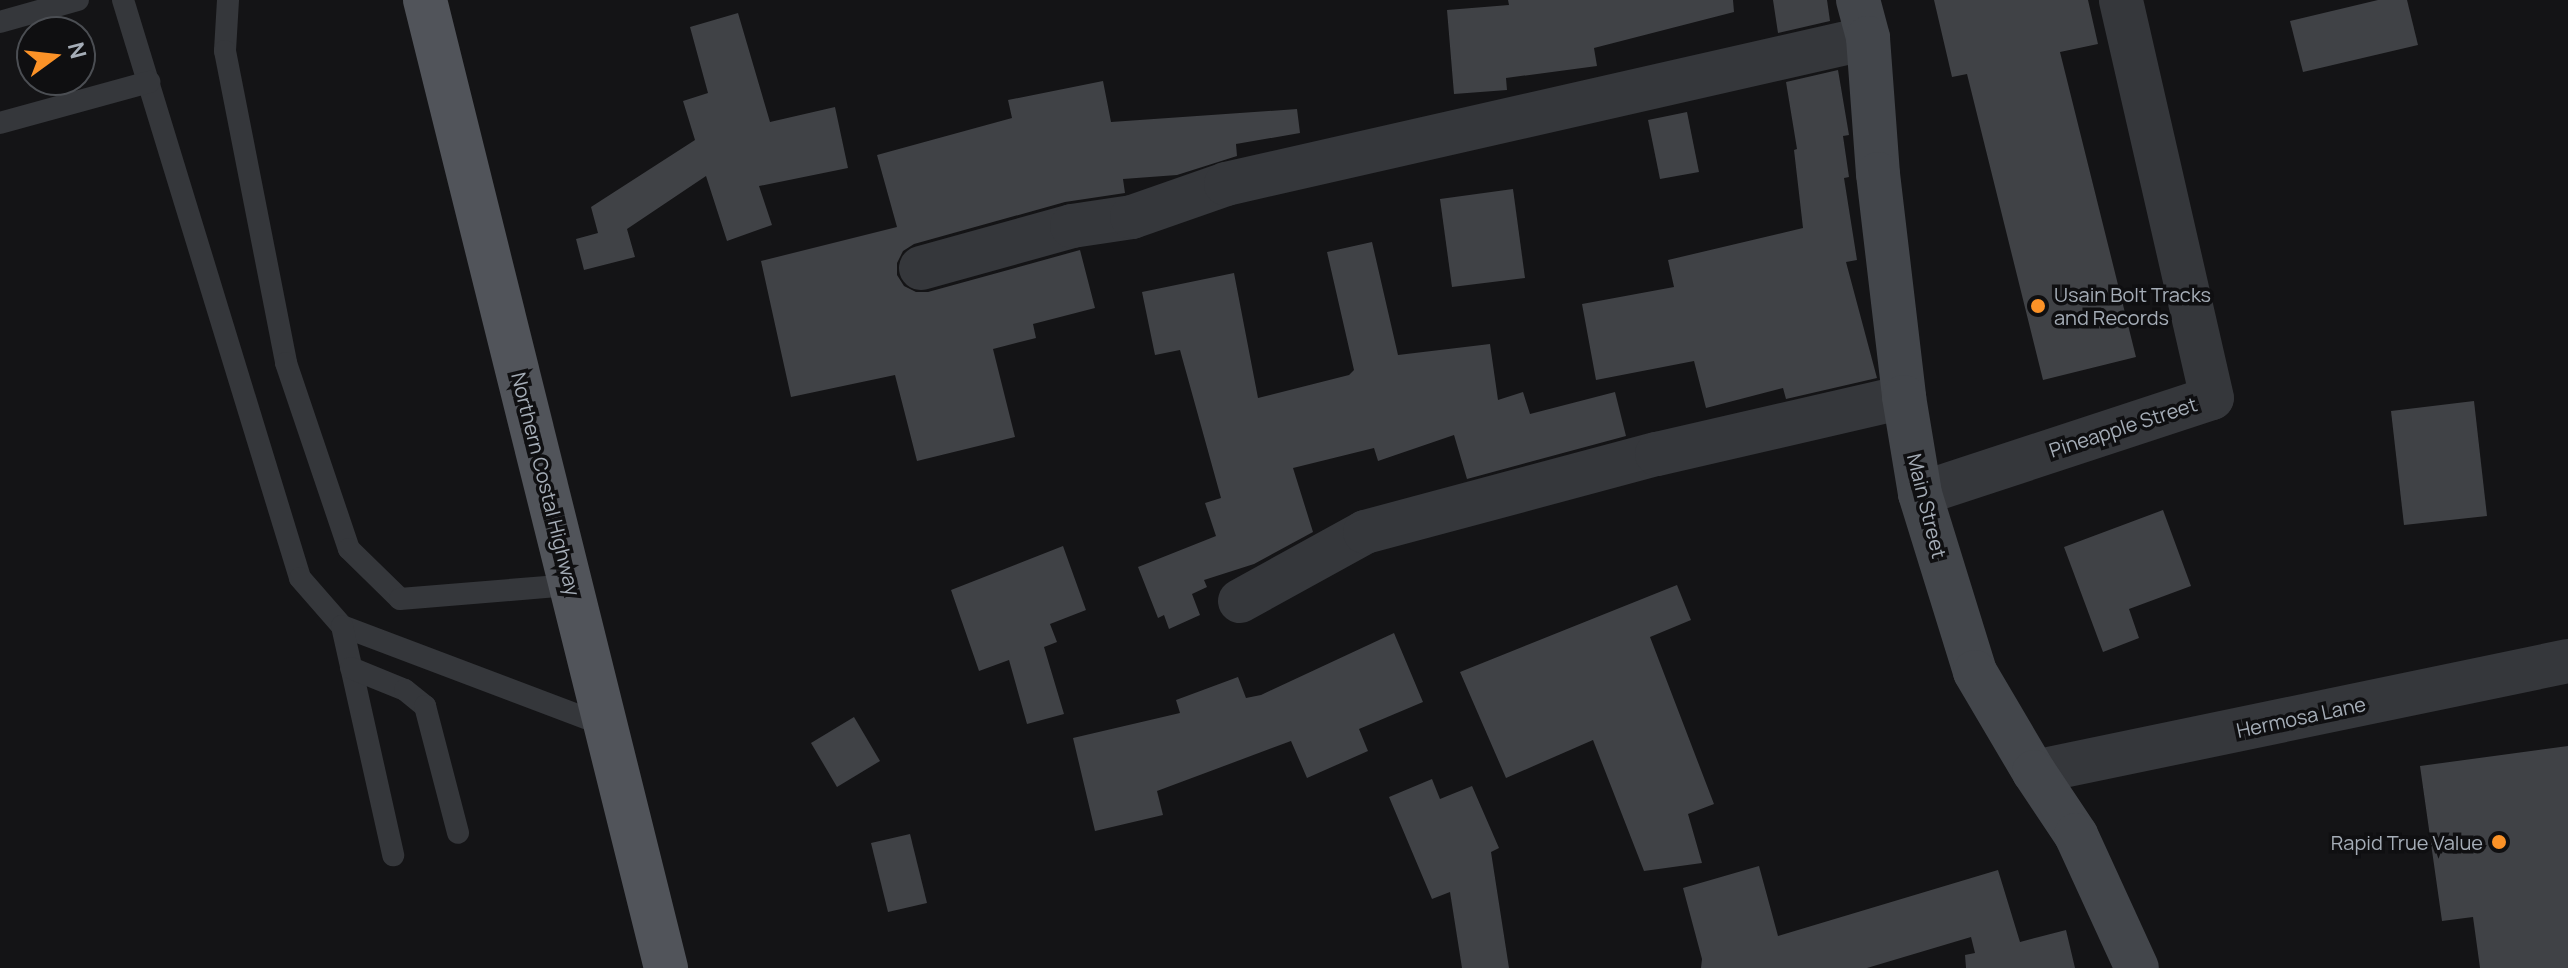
<!DOCTYPE html>
<html>
<head>
<meta charset="utf-8">
<style>
  body { margin:0 }
  #map { position:relative; width:2568px; height:968px; overflow:hidden; background:#141416; font-family:Manrope,sans-serif }
  div>[style] { position:absolute }
  [style*='--x'] { left:calc(var(--x)*1px); top:calc(var(--y)*1px); width:calc(var(--w)*1px); rotate:calc(var(--a)*1deg) }
  .building>* { inset:0; background:#404246 }
  .lane>* { height:22px; margin:-11px; padding:0 11px; transform-origin:11px; border-radius:11px; background:#35373b }
  .street>* { height:44px; margin:-22px; padding:0 22px; transform-origin:22px; border-radius:22px; background:#35373b }
  .secondary>* { height:44px; margin:-22px; padding:0 22px; transform-origin:22px; border-radius:22px; background:#43464b }
  .primary>* { height:44px; margin:-22px; padding:0 22px; transform-origin:22px; border-radius:22px; background:#51545a }
  .dots>* { width:22px; height:22px; translate:-50% -50%; box-sizing:border-box; border:4px solid #0f0f11; border-radius:50% }
  span { translate:-50% -50%; white-space:nowrap; text-align:center; line-height:1.15; -webkit-text-stroke:7px #0f0f11; paint-order:stroke }
  .poi-label { font-size:20px; color:#a5adb7 }
  .left { translate:0 -50%; text-align:left }
  .right { translate:-100% -50%; text-align:right }
  .street-label { font-size:20px; color:#a5adb7 }
  .north { position:absolute; left:16px; top:16px; width:80px; height:80px; box-sizing:border-box; background:#0f0f11; border:2px solid #4b4e53; border-radius:50%; rotate:75deg; font-size:22px; font-weight:700; line-height:32px; text-align:center; color:#a5adb7 }
  .north::after { content:''; display:block; margin:auto; width:28px; height:36px; background:#fb9227; clip-path:polygon(50% 0,100% 100%,50% 72%,0 100%) }
</style>
</head>
<body>
<div id="map">
  <div class="building">
    <div style="clip-path:polygon(1508px 0,1733px 0,1734px 12px,1594px 48px,1597px 66px,1506px 78px,1507px 90px,1454px 94px,1447px 10px,1509px 5px)"></div>
    <div style="clip-path:polygon(1773px 0,1827px 0,1830px 21px,1778px 33px)"></div>
    <div style="clip-path:polygon(1934px 0,2088px 0,2098px 44px,2060px 52px,2136px 357px,2043px 380px,1967px 74px,1952px 77px)"></div>
    <div style="clip-path:polygon(2378px 0,2407px 0,2418px 45px,2303px 72px,2290px 21px)"></div>
    <div style="clip-path:polygon(738px 13px,770px 122px,835px 107px,848px 168px,759px 186px,772px 225px,727px 241px,706px 176px,627px 229px,635px 257px,584px 270px,576px 239px,598px 233px,591px 207px,695px 140px,683px 101px,708px 93px,690px 27px)"></div>
    <div style="clip-path:polygon(1838px 70px,1849px 135px,1843px 136px,1849px 177px,1844px 178px,1857px 260px,1846px 262px,1877px 378px,1786px 399px,1783px 388px,1706px 408px,1694px 361px,1596px 380px,1582px 304px,1674px 287px,1668px 260px,1803px 228px,1794px 150px,1797px 149px,1786px 82px)"></div>
    <div style="clip-path:polygon(1103px 81px,1111px 122px,1297px 109px,1300px 133px,1236px 144px,1237px 156px,1177px 175px,1123px 179px,1125px 193px,1065px 202px,914px 244px,903px 251px,897px 263px,897px 275px,904px 286px,916px 292px,928px 292px,1080px 250px,1095px 308px,1033px 324px,1036px 338px,993px 349px,1015px 437px,917px 461px,895px 375px,791px 397px,761px 261px,897px 227px,877px 155px,1012px 118px,1008px 100px)"></div>
    <div style="clip-path:polygon(1687px 112px,1699px 172px,1660px 179px,1648px 120px)"></div>
    <div style="clip-path:polygon(1513px 189px,1525px 278px,1452px 287px,1440px 199px)"></div>
    <div style="clip-path:polygon(1372px 242px,1398px 355px,1490px 344px,1498px 400px,1523px 392px,1530px 414px,1615px 392px,1626px 436px,1467px 479px,1454px 435px,1378px 461px,1374px 448px,1293px 468px,1313px 532px,1254px 564px,1204px 580px,1207px 587px,1192px 594px,1200px 615px,1169px 629px,1164px 615px,1158px 618px,1138px 567px,1216px 536px,1205px 503px,1221px 498px,1180px 350px,1155px 355px,1142px 292px,1234px 273px,1258px 398px,1349px 375px,1354px 370px,1327px 252px)"></div>
    <div style="clip-path:polygon(2474px 401px,2487px 516px,2404px 525px,2391px 411px)"></div>
    <div style="clip-path:polygon(2163px 510px,2191px 586px,2129px 609px,2139px 638px,2103px 652px,2064px 547px)"></div>
    <div style="clip-path:polygon(1063px 546px,1086px 610px,1050px 624px,1057px 642px,1044px 647px,1064px 714px,1027px 724px,1009px 660px,979px 671px,951px 590px)"></div>
    <div style="clip-path:polygon(1677px 585px,1691px 620px,1650px 637px,1714px 804px,1688px 814px,1702px 863px,1644px 871px,1593px 740px,1506px 778px,1460px 672px)"></div>
    <div style="clip-path:polygon(1394px 633px,1423px 702px,1359px 729px,1368px 751px,1307px 778px,1291px 741px,1157px 791px,1163px 815px,1095px 831px,1073px 738px,1180px 713px,1176px 700px,1238px 677px,1246px 698px,1261px 695px)"></div>
    <div style="clip-path:polygon(854px 717px,880px 761px,837px 787px,811px 743px)"></div>
    <div style="clip-path:polygon(2568px 746px,2568px 968px,2480px 968px,2473px 917px,2442px 921px,2420px 766px)"></div>
    <div style="clip-path:polygon(1432px 779px,1440px 799px,1472px 786px,1499px 848px,1491px 852px,1509px 968px,1462px 968px,1450px 892px,1432px 899px,1389px 797px)"></div>
    <div style="clip-path:polygon(910px 834px,927px 903px,888px 912px,871px 843px)"></div>
    <div style="clip-path:polygon(1759px 866px,1778px 936px,1998px 870px,2020px 942px,2066px 930px,2075px 968px,1966px 968px,1965px 955px,1975px 953px,1971px 937px,1867px 968px,1701px 968px,1702px 959px,1683px 888px)"></div>
  </div>
  <div class="lane">
    <div style="--x:123;--y:0;--w:604;--a:72.97"></div>
    <div style="--x:300;--y:578;--w:64;--a:48.8"></div>
    <div style="--x:342;--y:626;--w:282;--a:20.7"></div>
    <div style="--x:228;--y:0;--w:51;--a:93.4"></div>
    <div style="--x:225;--y:51;--w:318;--a:78.9"></div>
    <div style="--x:286;--y:363;--w:196;--a:71.3"></div>
    <div style="--x:349;--y:549;--w:71;--a:44.4"></div>
    <div style="--x:400;--y:599;--w:172;--a:-4.7"></div>
    <div style="--x:0;--y:22;--w:81;--a:-15.8"></div>
    <div style="--x:0;--y:123;--w:155;--a:-15.4"></div>
    <div style="--x:342;--y:626;--w:235;--a:77.4"></div>
    <div style="--x:351;--y:668;--w:58;--a:22.2"></div>
    <div style="--x:405;--y:690;--w:26;--a:39"></div>
    <div style="--x:425;--y:706;--w:131;--a:75.4"></div>
  </div>
  <div class="street">
    <div style="--x:921;--y:268;--w:157;--a:-15.5"></div>
    <div style="--x:1072;--y:226;--w:61;--a:-8.5"></div>
    <div style="--x:1132;--y:217;--w:100;--a:-19.3"></div>
    <div style="--x:1226;--y:184;--w:658;--a:-12.81"></div>
    <div style="--x:1920;--y:494;--w:307;--a:-18.2"></div>
    <div style="--x:2212;--y:398;--w:408;--a:-102.9"></div>
    <div style="--x:1240;--y:601;--w:143;--a:-28.9"></div>
    <div style="--x:1365;--y:532;--w:302;--a:-15"></div>
    <div style="--x:1657;--y:454;--w:253;--a:-13"></div>
    <div style="--x:2034;--y:772;--w:545;--a:-11.74"></div>
  </div>
  <div class="secondary">
    <div style="--x:1858;--y:0;--w:39;--a:75"></div>
    <div style="--x:1868;--y:38;--w:136;--a:85.8"></div>
    <div style="--x:1878;--y:174;--w:225;--a:83.3"></div>
    <div style="--x:1904;--y:397;--w:98;--a:80.6"></div>
    <div style="--x:1920;--y:494;--w:186;--a:72.8"></div>
    <div style="--x:1975;--y:672;--w:116;--a:59.5"></div>
    <div style="--x:2034;--y:772;--w:76;--a:56.3"></div>
    <div style="--x:2076;--y:835;--w:146;--a:65.4"></div>
  </div>
  <div class="primary">
    <div style="--x:425;--y:0;--w:998;--a:76.02"></div>
  </div>
  <div class="dots">
    <div style="left:2038px;top:306px;background:#fb9227"></div>
    <div style="left:2499px;top:842px;background:#fb9227"></div>
  </div>
  <div class="poi-label">
    <span class="left" style="left:2054px;top:306px">Usain Bolt Tracks<br>and Records</span>
    <span class="right" style="left:2483px;top:842px">Rapid True Value</span>
  </div>
  <div class="street-label">
    <span style="left:2123px;top:427px;rotate:-18deg">Pineapple Street</span>
    <span style="left:546px;top:484px;rotate:76deg">Northern Costal Highway</span>
    <span style="left:1927px;top:506px;rotate:76deg">Main Street</span>
    <span style="left:2301px;top:717px;rotate:-12deg">Hermosa Lane</span>
  </div>
  <div class="north">N</div>
</div>
</body>
</html>
